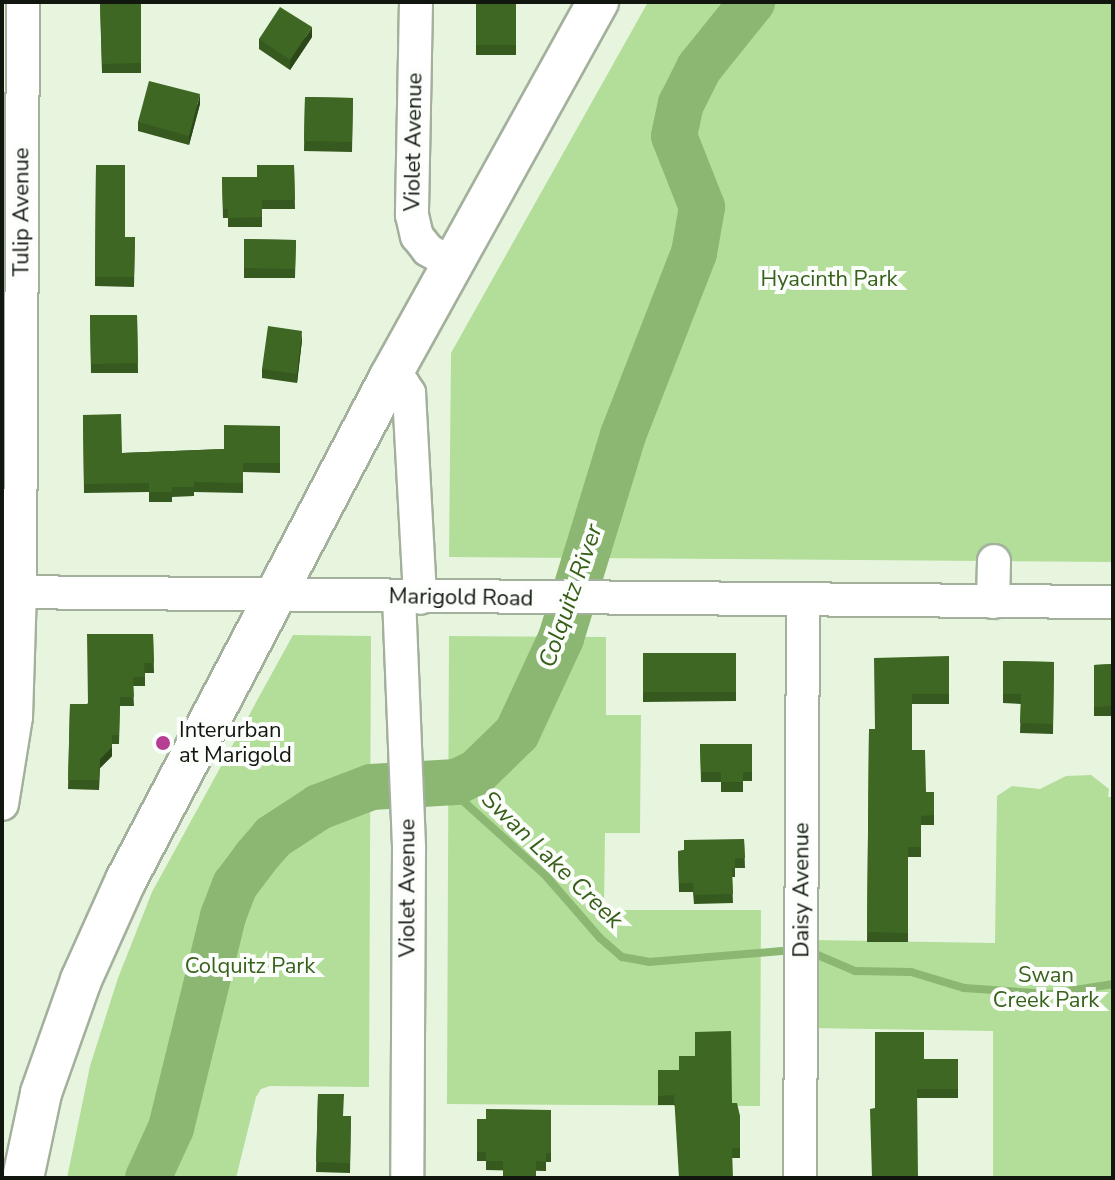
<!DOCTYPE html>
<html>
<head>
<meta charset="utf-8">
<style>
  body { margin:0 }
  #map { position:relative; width:1115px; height:1180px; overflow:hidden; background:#e7f5df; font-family:"Nunito Sans",sans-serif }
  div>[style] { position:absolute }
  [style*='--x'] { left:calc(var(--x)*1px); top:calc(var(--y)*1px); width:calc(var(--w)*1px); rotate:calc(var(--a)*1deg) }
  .green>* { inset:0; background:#b2de99 }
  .stream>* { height:8px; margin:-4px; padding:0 4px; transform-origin:4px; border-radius:4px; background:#8bb772 }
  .river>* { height:46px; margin:-23px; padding:0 23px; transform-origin:23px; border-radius:23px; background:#8bb772 }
  .roads { filter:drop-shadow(2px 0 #a3b09c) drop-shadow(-2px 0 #a3b09c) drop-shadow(0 2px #a3b09c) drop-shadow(0 -2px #a3b09c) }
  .minor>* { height:32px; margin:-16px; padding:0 16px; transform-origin:16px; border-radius:16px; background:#fff }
  .major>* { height:40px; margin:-20px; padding:0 20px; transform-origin:20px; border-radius:20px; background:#fff }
  .wall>* { inset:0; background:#36591f }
  .shaded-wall>* { inset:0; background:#2c4819 }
  .building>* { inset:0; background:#3f6724 }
  .dots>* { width:22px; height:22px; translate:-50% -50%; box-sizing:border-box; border:4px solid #fbfefa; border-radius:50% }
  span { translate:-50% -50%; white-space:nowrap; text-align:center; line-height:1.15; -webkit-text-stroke:8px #fbfefa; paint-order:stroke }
  .street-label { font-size:22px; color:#11160f }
  .park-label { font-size:22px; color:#38611b }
  .poi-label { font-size:22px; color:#11160f }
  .left { translate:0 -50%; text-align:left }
  .water-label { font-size:24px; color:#375f18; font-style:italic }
  .frame { position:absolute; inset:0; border:4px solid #11160f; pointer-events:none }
</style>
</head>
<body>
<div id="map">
  <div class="green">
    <div style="clip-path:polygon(648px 2px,1113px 2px,1113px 562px,449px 557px,451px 353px)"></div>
    <div style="clip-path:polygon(293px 635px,371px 636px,369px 1087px,270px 1086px,261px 1089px,256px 1097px,236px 1178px,67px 1178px,90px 1066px,118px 978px,152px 892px)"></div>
    <div style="clip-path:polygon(449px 636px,606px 637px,606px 715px,641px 715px,640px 833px,605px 833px,604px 910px,761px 910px,760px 1106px,447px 1104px)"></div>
    <div style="clip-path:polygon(1091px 775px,1109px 789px,1108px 797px,1113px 797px,1113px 1178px,993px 1178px,993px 1031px,810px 1028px,813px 940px,995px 943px,997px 796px,1012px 786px,1040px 789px,1066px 776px)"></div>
  </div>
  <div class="stream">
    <div style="--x:442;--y:782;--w:140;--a:42.1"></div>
    <div style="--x:546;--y:876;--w:82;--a:48.9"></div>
    <div style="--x:600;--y:938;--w:29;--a:41"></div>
    <div style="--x:622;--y:957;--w:27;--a:10"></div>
    <div style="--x:649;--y:962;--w:133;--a:-4.7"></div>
    <div style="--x:813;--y:953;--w:46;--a:23.2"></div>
    <div style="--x:855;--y:971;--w:56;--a:1"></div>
    <div style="--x:911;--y:972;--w:55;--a:16.8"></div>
    <div style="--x:964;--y:988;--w:86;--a:4"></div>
    <div style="--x:1050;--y:994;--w:64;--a:-9"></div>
  </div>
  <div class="river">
    <div style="--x:148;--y:1178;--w:55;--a:-65.3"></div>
    <div style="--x:171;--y:1128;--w:218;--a:-76.2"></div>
    <div style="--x:223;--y:916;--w:33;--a:-69"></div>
    <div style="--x:235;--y:885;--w:34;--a:-53"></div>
    <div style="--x:255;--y:858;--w:28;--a:-49"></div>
    <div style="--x:273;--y:837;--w:55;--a:-33.1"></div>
    <div style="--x:319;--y:807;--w:56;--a:-21"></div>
    <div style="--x:371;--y:787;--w:85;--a:-3.4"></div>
    <div style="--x:456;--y:782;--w:23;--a:-25"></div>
    <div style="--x:477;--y:772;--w:56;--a:-44.3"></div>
    <div style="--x:517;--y:733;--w:105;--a:-65.1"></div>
    <div style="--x:561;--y:638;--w:212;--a:-73"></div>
    <div style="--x:623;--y:435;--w:195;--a:-68.7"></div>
    <div style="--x:694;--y:253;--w:47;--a:-80.1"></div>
    <div style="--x:702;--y:207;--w:76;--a:-111.5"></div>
    <div style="--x:674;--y:136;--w:33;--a:-78"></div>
    <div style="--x:681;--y:104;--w:40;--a:-63.4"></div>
    <div style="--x:699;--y:68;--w:85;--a:-51.2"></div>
  </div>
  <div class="roads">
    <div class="minor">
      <div style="--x:416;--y:2;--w:213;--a:91.1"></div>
      <div style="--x:412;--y:215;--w:22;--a:77"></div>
      <div style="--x:417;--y:236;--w:18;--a:52"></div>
      <div style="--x:428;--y:250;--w:28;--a:30"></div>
      <div style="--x:390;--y:377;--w:15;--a:28"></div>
      <div style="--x:403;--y:384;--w:11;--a:56"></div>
      <div style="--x:409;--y:393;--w:205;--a:86.9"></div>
      <div style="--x:2;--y:592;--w:1111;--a:0.52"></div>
      <div style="--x:399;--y:597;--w:252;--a:87.7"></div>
      <div style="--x:409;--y:849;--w:329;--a:90.3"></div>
      <div style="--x:993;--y:602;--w:41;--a:-88.6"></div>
      <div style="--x:2;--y:804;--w:88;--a:-80.9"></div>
      <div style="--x:16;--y:717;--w:125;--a:-88.2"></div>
      <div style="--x:20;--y:592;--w:590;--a:-89.71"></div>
      <div style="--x:800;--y:1178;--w:576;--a:-89.7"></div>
    </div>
    <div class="major">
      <div style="--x:23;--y:1178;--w:87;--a:-78"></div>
      <div style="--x:41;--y:1093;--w:120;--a:-70.5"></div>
      <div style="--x:81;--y:980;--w:110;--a:-65.8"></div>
      <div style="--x:126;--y:880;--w:568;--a:-62.31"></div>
      <div style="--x:390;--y:377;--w:429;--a:-61"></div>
    </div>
  </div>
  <div class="wall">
    <div style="clip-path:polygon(100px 2px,141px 2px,141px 73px,102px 73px)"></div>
    <div style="clip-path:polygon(476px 2px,516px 2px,516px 55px,476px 55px)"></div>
    <div style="clip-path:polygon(312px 37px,290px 70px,259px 49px,259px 39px)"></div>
    <div style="clip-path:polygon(305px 97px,353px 98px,352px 152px,304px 151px)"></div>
    <div style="clip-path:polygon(200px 104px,189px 145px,138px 131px,138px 122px)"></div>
    <div style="clip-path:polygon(96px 165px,125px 237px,135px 237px,134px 287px,95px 286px)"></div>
    <div style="clip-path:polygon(294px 165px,295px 209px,262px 209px,262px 227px,228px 227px,228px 218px,223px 218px,222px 177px,257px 177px)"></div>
    <div style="clip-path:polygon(244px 239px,296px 240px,295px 278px,244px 278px)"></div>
    <div style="clip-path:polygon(90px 315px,137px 315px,138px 373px,91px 373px)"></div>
    <div style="clip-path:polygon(302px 340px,297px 383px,262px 378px,262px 369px)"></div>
    <div style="clip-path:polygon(83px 415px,122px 453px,224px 449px,280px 426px,280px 473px,243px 472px,243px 493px,194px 492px,194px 496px,172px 497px,172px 502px,149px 502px,149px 492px,84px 493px)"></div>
    <div style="clip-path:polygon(153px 634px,154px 673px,145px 673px,145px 686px,133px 686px,134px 706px,120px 706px,119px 744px,112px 744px,112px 756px,100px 768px,99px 790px,68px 789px,70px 704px,87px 704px)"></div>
    <div style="clip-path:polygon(643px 653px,736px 653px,736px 701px,643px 702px)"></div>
    <div style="clip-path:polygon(949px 656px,949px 704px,912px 704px,912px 750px,926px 792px,934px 792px,934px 825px,921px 825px,921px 857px,908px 857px,908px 942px,867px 942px,869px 729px,875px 729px)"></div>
    <div style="clip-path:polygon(1003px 661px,1054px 662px,1053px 734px,1020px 733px,1021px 704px,1003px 703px)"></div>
    <div style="clip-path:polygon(1113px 664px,1113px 716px,1094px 716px,1094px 665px)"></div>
    <div style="clip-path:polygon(700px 744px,752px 744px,752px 781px,743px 781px,743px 792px,721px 792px,721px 782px,701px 782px)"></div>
    <div style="clip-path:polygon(744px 839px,745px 868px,735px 868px,735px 877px,732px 877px,733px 903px,694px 904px,693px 892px,679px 892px,678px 851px)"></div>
    <div style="clip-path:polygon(924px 1059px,958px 1059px,958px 1098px,917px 1098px,875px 1108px)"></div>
    <div style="clip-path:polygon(658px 1070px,679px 1070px,732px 1103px,740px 1116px,740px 1158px,732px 1158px,674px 1105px,658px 1105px)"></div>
    <div style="clip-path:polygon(318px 1094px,343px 1116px,351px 1116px,350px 1173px,316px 1172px)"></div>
    <div style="clip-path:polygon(551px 1110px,551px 1162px,546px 1162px,546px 1171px,486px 1170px,486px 1161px,477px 1161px,477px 1119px,486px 1119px)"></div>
  </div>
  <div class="shaded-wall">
    <div style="clip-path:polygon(312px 27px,312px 37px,290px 70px,290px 60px)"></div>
    <div style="clip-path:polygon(200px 94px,200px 104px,189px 145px,189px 136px)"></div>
    <div style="clip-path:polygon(302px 331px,302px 340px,297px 383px,297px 374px)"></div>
    <div style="clip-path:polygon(112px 747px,112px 756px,100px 768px,99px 790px,100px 759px)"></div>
  </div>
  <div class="building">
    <div style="clip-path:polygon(100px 2px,141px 2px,141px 63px,102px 64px)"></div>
    <div style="clip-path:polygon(476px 2px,516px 2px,516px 45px,476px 45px)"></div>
    <div style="clip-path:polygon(280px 7px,312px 27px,290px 60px,259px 39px)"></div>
    <div style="clip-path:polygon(149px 81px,200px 94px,189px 136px,138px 122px)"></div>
    <div style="clip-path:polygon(305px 97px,353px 98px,352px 142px,304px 141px)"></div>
    <div style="clip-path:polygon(96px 165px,125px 165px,125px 237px,135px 237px,134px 277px,95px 277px)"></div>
    <div style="clip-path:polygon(257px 165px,294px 165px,295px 200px,262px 200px,262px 217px,228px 218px,228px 209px,223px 209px,222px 177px,257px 177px)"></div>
    <div style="clip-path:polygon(244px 239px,296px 240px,295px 269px,244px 268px)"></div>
    <div style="clip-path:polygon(90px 315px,137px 315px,138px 363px,91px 364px)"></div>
    <div style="clip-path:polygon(268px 326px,302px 331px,297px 374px,262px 369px)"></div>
    <div style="clip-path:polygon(121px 414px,122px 453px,224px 449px,224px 425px,280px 426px,280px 463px,243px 463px,243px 483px,194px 482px,194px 487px,172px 487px,172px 492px,149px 492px,149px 483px,84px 484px,83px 415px)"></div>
    <div style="clip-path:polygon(87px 634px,153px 634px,154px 663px,144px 663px,145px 677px,133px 677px,134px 697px,120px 697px,119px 735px,112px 735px,112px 747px,100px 759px,99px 780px,68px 780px,70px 704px,88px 704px)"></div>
    <div style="clip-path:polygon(643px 653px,736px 653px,736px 692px,643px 692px)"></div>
    <div style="clip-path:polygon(949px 656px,949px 694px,912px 694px,912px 750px,925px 750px,926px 792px,934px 792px,934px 815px,921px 816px,921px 847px,908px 847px,908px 933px,867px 932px,869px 729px,875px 729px,874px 658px)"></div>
    <div style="clip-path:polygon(1003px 661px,1054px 662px,1053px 724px,1020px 723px,1021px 694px,1003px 694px)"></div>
    <div style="clip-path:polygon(1113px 664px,1113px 706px,1094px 707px,1094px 665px)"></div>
    <div style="clip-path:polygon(700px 744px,752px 744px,752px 772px,743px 772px,743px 782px,721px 782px,721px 772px,701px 772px)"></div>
    <div style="clip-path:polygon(744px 839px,745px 858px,735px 858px,735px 868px,732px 868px,733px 894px,694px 895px,693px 883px,679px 883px,678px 851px,684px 851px,684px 840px)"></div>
    <div style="clip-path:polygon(731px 1031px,732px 1103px,737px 1103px,740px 1116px,740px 1148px,732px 1148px,733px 1178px,679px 1178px,674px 1095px,658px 1096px,658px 1070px,679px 1070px,679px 1056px,695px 1056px,695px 1032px)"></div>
    <div style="clip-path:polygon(875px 1032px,924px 1032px,924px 1059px,958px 1059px,958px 1089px,917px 1089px,918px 1178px,872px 1178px,870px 1109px,875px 1108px)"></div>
    <div style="clip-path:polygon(318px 1094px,344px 1094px,343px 1116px,351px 1116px,350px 1163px,316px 1162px)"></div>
    <div style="clip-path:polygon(486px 1109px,551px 1110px,551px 1153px,546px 1153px,546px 1162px,536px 1161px,536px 1178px,503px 1178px,503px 1161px,486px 1161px,486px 1152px,477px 1152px,477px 1119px,486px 1119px)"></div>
  </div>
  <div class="dots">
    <div style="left:163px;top:743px;background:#b63f94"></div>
  </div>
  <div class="street-label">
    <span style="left:414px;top:142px;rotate:-89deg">Violet Avenue</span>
    <span style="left:22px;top:212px;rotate:-90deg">Tulip Avenue</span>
    <span style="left:461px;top:598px;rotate:1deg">Marigold Road</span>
    <span style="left:408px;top:888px;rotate:-90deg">Violet Avenue</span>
    <span style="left:802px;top:890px;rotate:-90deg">Daisy Avenue</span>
  </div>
  <div class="park-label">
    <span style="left:829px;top:280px">Hyacinth Park</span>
    <span style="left:250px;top:967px">Colquitz Park</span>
    <span style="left:1046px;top:988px">Swan<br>Creek Park</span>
  </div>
  <div class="poi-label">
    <span class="left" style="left:179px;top:743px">Interurban<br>at Marigold</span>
  </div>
  <div class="water-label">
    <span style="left:571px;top:596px;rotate:-71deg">Colquitz River</span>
    <span style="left:552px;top:860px;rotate:44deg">Swan Lake Creek</span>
  </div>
  <div class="frame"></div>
</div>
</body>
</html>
